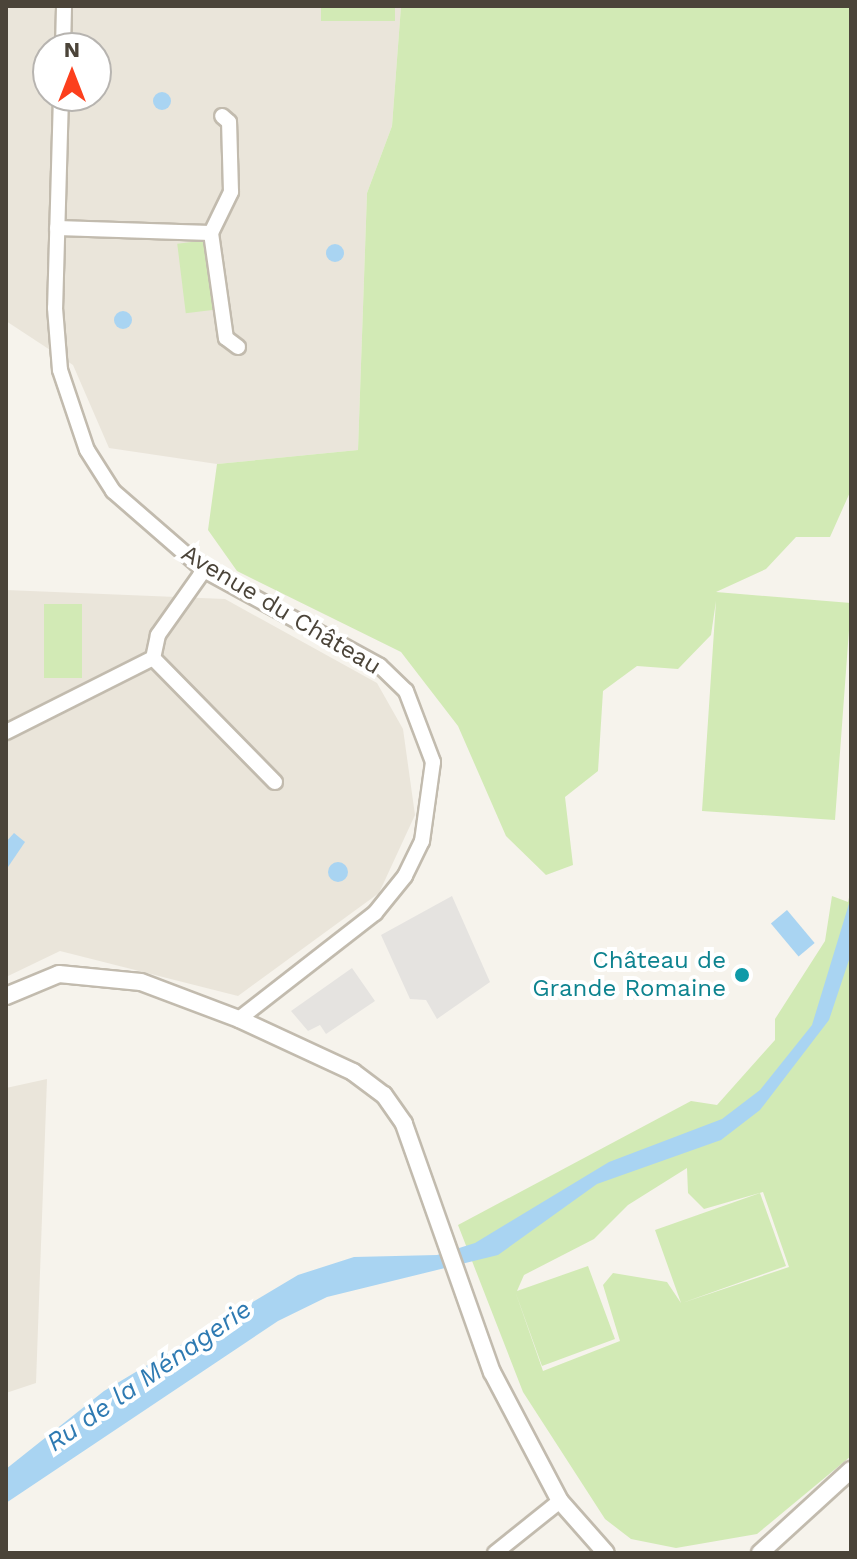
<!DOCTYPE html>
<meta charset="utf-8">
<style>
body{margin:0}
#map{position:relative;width:857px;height:1559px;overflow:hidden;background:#f6f3ec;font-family:"Work Sans",sans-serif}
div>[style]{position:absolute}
.residential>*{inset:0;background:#eae5da}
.green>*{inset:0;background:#d2eab5;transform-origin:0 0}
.parking>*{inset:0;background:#e5e3e0}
.water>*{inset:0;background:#a9d4f2;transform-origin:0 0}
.round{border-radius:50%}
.roads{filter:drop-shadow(2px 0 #c2bbae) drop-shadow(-2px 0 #c2bbae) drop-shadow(0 2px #c2bbae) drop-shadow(0 -2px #c2bbae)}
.minor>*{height:14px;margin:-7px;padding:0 7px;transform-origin:7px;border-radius:7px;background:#fff}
.tertiary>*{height:16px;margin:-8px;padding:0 8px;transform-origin:8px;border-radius:8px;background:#fff}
.dots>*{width:22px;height:22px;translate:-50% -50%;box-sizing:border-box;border:4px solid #fff;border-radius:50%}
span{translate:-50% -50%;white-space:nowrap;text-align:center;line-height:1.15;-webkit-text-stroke:8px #fff;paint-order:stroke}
.street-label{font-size:24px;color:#4b4439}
.culture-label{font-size:24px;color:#0d838f}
.right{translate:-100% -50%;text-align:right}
.water-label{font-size:26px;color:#2e7ab2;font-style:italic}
.frame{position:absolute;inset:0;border:8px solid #4b4439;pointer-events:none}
.north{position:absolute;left:32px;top:32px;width:80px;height:80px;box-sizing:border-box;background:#fff;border:2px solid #b7b4b0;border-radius:50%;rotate:0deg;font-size:22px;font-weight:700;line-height:32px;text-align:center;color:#4b4439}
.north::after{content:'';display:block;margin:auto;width:28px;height:36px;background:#fc3f1d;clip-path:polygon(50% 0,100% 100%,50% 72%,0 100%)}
</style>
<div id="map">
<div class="residential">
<i style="clip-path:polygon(evenodd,6px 6px,401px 6px,392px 126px,367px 193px,358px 450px,217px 464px,109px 448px,73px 365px,6px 321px,6px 6px,48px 48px,96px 48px,96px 96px,48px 96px,48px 48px)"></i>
<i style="clip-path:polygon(6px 590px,225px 599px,377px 683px,403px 729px,415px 815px,379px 893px,238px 996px,60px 951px,6px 977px)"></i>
<i style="clip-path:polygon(47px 1079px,36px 1383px,6px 1393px,6px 1088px)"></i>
</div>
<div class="green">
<i style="left:321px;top:6px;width:74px;height:15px"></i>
<i style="clip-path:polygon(401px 6px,851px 6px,851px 490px,830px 537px,796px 537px,766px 569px,716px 592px,851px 603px,835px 820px,702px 811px,716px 601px,711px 635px,678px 669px,637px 666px,603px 691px,598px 771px,565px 797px,573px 865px,546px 875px,506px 836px,458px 726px,401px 652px,237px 571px,208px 530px,217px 464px,358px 450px,367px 193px,392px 126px)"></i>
<i style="left:208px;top:240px;width:70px;height:31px;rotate:83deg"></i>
<i style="left:44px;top:604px;width:38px;height:74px"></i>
<i style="clip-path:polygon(evenodd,851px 889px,851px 1456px,757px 1534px,676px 1548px,631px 1539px,605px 1519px,523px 1392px,458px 1225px,691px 1101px,717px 1105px,775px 1040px,775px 1019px,825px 941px,832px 896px,848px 902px,851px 889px,687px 1168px,688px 1193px,704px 1209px,763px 1192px,789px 1267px,682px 1303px,786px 1266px,760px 1193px,655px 1230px,681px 1303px,667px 1282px,613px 1273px,603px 1285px,620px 1341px,543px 1371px,515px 1291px,542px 1366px,615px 1339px,588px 1266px,517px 1291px,524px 1275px,594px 1239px,628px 1205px,687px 1168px)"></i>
</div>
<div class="parking">
<i style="clip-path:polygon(452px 896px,490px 982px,437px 1019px,426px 1000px,410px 999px,381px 935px)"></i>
<i style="clip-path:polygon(352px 968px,375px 1001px,326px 1034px,320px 1025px,308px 1031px,291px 1011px)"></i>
</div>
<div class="water">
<i class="round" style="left:153px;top:92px;width:18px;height:18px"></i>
<i class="round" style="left:326px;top:244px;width:18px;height:18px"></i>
<i class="round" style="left:114px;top:311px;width:18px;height:18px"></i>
<i style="clip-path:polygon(14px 833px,25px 842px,8px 867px,6px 842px)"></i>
<i class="round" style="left:328px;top:862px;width:20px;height:20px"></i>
<i style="clip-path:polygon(851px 897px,851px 954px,829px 1020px,760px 1110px,721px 1140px,597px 1184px,498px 1255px,327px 1297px,278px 1321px,6px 1503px,6px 1469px,104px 1391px,298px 1275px,354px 1257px,437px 1255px,475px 1243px,609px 1162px,722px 1119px,760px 1090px,812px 1025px)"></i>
<i style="left:787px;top:910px;width:43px;height:21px;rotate:50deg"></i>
</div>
<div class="roads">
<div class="minor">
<i style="left:63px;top:48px;width:42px;rotate:-88.6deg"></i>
<i style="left:61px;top:96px;width:212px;rotate:91.6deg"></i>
<i style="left:55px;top:308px;width:62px;rotate:85.4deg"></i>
<i style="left:60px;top:370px;width:84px;rotate:71.4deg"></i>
<i style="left:87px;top:450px;width:49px;rotate:57.6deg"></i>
<i style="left:113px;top:491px;width:121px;rotate:41deg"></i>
<i style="left:204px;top:570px;width:200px;rotate:28.6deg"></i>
<i style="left:380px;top:666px;width:36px;rotate:44deg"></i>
<i style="left:406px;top:691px;width:76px;rotate:69.2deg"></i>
<i style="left:433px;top:762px;width:80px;rotate:97.9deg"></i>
<i style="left:422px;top:841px;width:39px;rotate:116deg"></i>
<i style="left:405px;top:876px;width:48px;rotate:129deg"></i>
<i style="left:375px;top:913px;width:172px;rotate:142.1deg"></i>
<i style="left:57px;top:228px;width:154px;rotate:1.9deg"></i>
<i style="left:211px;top:233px;width:106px;rotate:81.9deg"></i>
<i style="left:226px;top:338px;width:15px;rotate:37deg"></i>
<i style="left:211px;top:233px;width:46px;rotate:-64deg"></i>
<i style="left:231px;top:192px;width:70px;rotate:-91.6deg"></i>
<i style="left:229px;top:122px;width:9px;rotate:-139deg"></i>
<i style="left:204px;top:570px;width:80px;rotate:125.3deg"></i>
<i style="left:158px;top:635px;width:24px;rotate:102deg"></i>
<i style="left:153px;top:658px;width:174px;rotate:45.5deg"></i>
<i style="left:6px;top:732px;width:165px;rotate:-26.7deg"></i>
<i style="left:495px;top:1553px;width:83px;rotate:-38.7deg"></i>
</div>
<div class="tertiary">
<i style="left:6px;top:996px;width:57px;rotate:-22.5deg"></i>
<i style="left:59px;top:974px;width:82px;rotate:5.6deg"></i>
<i style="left:141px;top:982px;width:105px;rotate:20.7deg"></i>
<i style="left:239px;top:1019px;width:126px;rotate:24.9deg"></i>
<i style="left:353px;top:1072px;width:39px;rotate:37deg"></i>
<i style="left:384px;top:1095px;width:35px;rotate:55deg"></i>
<i style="left:404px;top:1124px;width:263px;rotate:70.5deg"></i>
<i style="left:492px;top:1372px;width:146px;rotate:62.2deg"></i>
<i style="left:560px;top:1501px;width:69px;rotate:48.5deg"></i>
<i style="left:760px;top:1553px;width:123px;rotate:-42.4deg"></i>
</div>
</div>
<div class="dots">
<i style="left:742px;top:975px;background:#0f9aa8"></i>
</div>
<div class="street-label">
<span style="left:281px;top:610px;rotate:31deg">Avenue du Château</span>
</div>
<div class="culture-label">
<span class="right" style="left:726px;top:975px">Château de<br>Grande Romaine</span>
</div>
<div class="water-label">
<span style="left:149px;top:1376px;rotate:-35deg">Ru de la Ménagerie</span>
</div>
<div class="frame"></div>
<div class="north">N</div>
</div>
